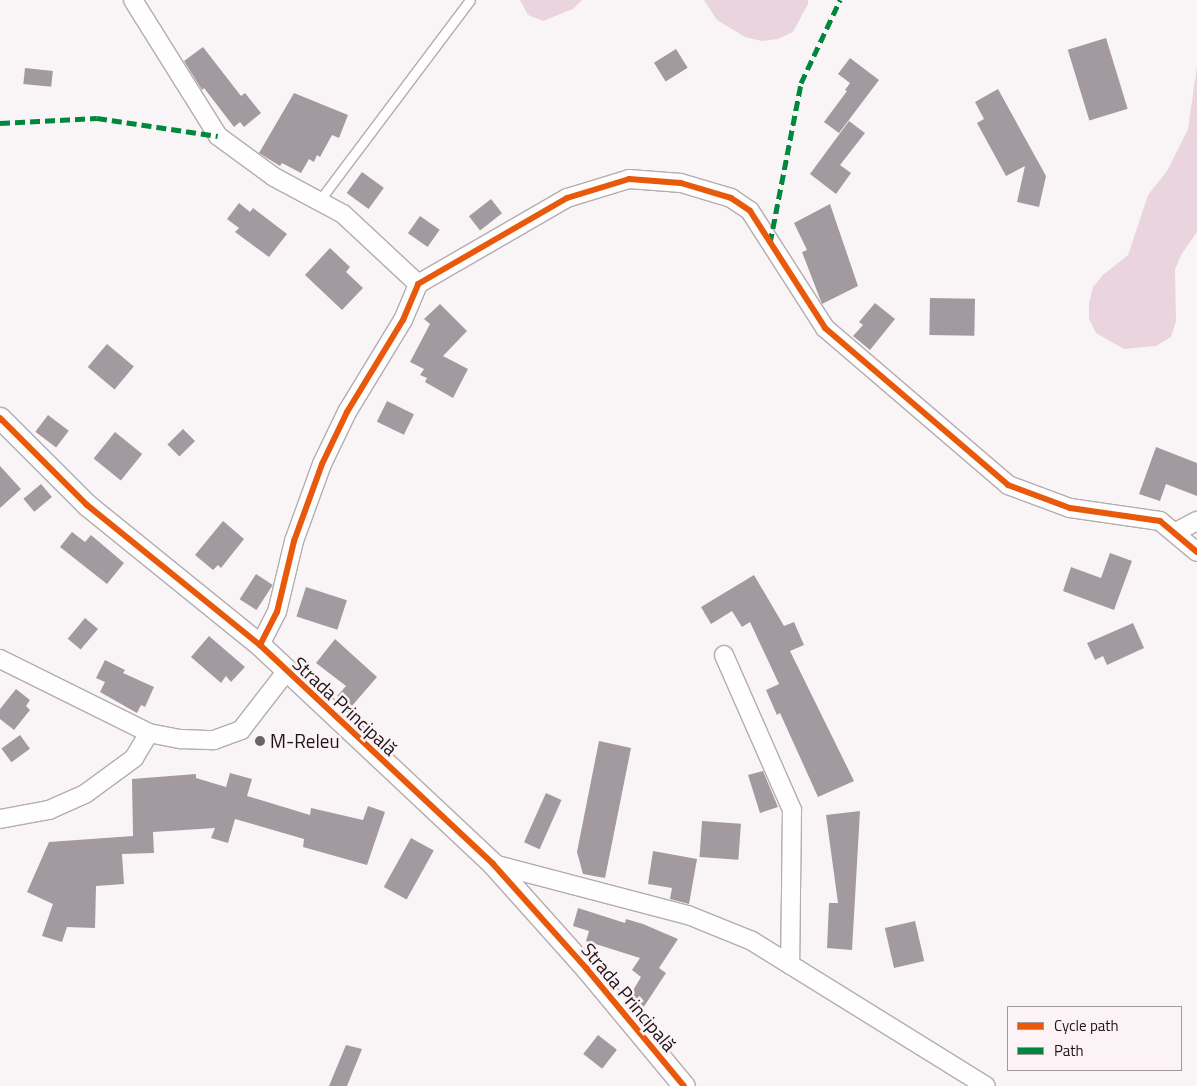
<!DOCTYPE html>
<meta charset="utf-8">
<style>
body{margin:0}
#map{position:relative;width:1197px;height:1086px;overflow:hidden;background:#f9f5f7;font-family:"Titillium Web",sans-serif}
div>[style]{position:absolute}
.forest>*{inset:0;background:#ead5de}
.building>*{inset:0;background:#a29a9e;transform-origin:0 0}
.roads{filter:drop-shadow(1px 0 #b4acb0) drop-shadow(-1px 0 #b4acb0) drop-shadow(0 1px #b4acb0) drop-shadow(0 -1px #b4acb0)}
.service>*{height:9px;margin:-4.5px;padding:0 4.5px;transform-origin:4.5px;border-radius:4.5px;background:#fefefe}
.minor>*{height:18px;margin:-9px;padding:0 9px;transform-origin:9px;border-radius:9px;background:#fefefe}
.tertiary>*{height:21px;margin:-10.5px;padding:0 10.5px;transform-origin:10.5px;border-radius:10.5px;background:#fefefe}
.quiet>*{height:5px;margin-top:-2.5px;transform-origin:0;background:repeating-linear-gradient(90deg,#00873e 0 10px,transparent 0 15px)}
.cycleway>*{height:6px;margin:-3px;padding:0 3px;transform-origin:3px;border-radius:3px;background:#e8590c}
.dots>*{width:14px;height:14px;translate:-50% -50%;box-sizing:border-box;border:2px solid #fbf3f6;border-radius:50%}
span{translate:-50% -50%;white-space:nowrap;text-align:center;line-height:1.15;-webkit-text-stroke:5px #fbf3f6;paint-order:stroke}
.street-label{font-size:19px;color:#211419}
.poi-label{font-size:19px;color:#211419}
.left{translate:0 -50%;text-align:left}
.legend{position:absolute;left:1007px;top:1006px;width:175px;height:65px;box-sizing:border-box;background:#fbf3f6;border:1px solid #a49a9e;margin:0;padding:6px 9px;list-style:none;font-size:15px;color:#211419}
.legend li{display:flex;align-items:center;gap:10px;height:25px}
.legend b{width:25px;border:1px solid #a49a9e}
</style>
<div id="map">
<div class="forest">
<i style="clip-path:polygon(520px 0,582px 0,573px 9px,543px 21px,528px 15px)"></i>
<i style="clip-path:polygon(704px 0,808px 0,808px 4px,793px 32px,778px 39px,762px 41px,745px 37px,717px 20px)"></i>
<i style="clip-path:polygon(1197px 66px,1197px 232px,1181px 255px,1175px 270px,1176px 321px,1171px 337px,1156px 346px,1124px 349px,1096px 333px,1089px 319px,1089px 303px,1093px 287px,1103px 275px,1128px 255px,1148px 195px,1167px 171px,1188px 129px)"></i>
</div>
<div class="building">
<i style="left:1106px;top:38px;width:74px;height:40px;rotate:73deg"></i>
<i style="clip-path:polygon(203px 47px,241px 96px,245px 93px,261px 113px,244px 127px,240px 122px,234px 127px,204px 88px,202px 90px,184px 61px)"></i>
<i style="left:676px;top:49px;width:22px;height:26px;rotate:58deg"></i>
<i style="clip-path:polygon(850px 58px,879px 80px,839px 133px,824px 122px,847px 91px,845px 90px,850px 83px,838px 74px)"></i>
<i style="left:25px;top:68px;width:28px;height:16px;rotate:6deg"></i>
<i style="clip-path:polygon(998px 89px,1046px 176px,1039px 207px,1017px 202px,1025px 166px,1006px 176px,977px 123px,984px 119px,975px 102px)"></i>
<i style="clip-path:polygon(294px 93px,348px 115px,339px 138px,332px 135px,320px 157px,317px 155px,314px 162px,309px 159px,301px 173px,282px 163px,280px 166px,259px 153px)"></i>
<i style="clip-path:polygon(849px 121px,865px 133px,840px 165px,851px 173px,836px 194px,810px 174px)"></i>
<i style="left:362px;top:172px;width:27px;height:26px;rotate:36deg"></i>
<i style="left:491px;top:199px;width:18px;height:28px;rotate:52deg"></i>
<i style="clip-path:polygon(239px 203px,250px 212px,253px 208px,287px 234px,269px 257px,235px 232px,239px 228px,227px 219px)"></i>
<i style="clip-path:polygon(830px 204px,858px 286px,822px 304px,802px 252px,807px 250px,794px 223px)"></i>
<i style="left:420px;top:216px;width:24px;height:21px;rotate:35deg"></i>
<i style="clip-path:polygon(330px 248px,350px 267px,346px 272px,363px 288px,342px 310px,305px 275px)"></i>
<i style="left:930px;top:298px;width:45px;height:37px;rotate:1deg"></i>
<i style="clip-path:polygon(875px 303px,895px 319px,870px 350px,853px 336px,863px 325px,859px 322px)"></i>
<i style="clip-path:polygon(440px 304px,467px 331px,443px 356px,468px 369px,453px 398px,425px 382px,427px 378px,420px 375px,424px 369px,410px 362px,430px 324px,424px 319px)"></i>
<i style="left:107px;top:344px;width:35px;height:30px;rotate:40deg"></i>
<i style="left:387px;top:401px;width:30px;height:23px;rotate:26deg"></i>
<i style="left:48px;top:415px;width:26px;height:21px;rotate:37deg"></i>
<i style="left:183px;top:429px;width:17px;height:22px;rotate:45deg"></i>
<i style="left:115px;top:432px;width:35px;height:34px;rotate:39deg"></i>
<i style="clip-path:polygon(1156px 447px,1197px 463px,1197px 496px,1166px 484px,1160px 501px,1139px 494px)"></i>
<i style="clip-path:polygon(0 466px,21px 489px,0 508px)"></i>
<i style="left:41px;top:484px;width:17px;height:23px;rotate:50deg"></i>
<i style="clip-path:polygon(223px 521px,244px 539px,221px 568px,218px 565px,213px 570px,195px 555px)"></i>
<i style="clip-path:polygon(72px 532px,85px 542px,91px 535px,124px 563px,107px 584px,60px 547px)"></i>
<i style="clip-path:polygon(1110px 553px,1132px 561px,1114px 610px,1063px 591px,1071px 567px,1101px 578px)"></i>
<i style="left:256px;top:574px;width:20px;height:30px;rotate:33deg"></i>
<i style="clip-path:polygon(754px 575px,784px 626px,794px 622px,804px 645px,790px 651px,854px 781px,818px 797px,780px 713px,777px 715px,766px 690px,779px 684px,750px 622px,742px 627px,732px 611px,711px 624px,701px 607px)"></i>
<i style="left:306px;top:587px;width:43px;height:31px;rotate:18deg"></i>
<i style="left:85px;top:618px;width:17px;height:27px;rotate:40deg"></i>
<i style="clip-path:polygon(1133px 623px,1144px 648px,1107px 665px,1103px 656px,1095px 660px,1087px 643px)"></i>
<i style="clip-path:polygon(209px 636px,245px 667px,231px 682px,226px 676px,221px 683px,191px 657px)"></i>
<i style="clip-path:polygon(335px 639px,377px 677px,351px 707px,337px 696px,346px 686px,316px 663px)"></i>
<i style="clip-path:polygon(105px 660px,125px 670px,123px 673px,154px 687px,145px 707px,141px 705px,137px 713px,100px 692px,105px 682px,96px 678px)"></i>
<i style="clip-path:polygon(16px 689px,30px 700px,26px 706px,30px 710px,14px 730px,0 719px,0 709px)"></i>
<i style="left:20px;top:735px;width:17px;height:23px;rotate:54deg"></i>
<i style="clip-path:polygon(599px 741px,631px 748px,605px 878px,583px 874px,577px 852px)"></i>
<i style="clip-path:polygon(763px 771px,778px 807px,760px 813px,748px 775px)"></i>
<i style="clip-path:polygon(230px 773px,252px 779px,247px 796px,310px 815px,311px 808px,363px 820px,368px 806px,385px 812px,367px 865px,303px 847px,304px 839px,235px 819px,228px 843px,211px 838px,215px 828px,153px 832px,154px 853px,122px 854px,124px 884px,96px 886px,95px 928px,67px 927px,62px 942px,42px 936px,53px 904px,27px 892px,49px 842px,133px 836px,132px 779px,196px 774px,196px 778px,226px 787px)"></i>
<i style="left:546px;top:793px;width:17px;height:54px;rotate:24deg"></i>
<i style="clip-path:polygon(860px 811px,852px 950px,827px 948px,829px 903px,838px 903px,826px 815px)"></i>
<i style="left:702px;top:821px;width:39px;height:36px;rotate:4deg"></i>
<i style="left:411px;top:838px;width:26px;height:56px;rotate:29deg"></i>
<i style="clip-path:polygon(653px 851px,697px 859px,689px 904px,670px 899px,672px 888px,648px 884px)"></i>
<i style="clip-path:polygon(578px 908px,625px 923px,626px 919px,643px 924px,678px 939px,659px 968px,666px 973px,643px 1008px,628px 999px,641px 977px,632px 970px,640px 958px,586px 941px,589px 931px,573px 926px)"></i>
<i style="left:915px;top:921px;width:41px;height:31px;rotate:77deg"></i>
<i style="left:598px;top:1035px;width:24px;height:24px;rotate:38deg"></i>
<i style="clip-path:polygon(346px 1045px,362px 1049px,347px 1086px,329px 1086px)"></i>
</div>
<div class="roads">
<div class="service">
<i style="left:319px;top:201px;width:251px;rotate:-53.1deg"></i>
</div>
<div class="minor">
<i style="left:133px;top:0;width:160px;rotate:58deg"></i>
<i style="left:218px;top:136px;width:69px;rotate:36.2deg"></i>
<i style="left:274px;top:177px;width:78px;rotate:28.2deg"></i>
<i style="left:343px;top:214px;width:103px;rotate:43deg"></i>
<i style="left:1176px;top:532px;width:24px;rotate:-28deg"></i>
<i style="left:260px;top:645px;width:37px;rotate:-63deg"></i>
<i style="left:277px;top:612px;width:73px;rotate:-76.5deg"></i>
<i style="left:294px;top:541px;width:82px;rotate:-70deg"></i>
<i style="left:322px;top:464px;width:58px;rotate:-64.3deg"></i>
<i style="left:347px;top:412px;width:108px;rotate:-58.7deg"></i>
<i style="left:403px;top:320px;width:39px;rotate:-67deg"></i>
<i style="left:418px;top:284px;width:172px;rotate:-30deg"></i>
<i style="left:567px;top:198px;width:65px;rotate:-17deg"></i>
<i style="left:629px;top:179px;width:52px;rotate:4.4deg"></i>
<i style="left:681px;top:183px;width:52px;rotate:16.7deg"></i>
<i style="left:731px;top:198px;width:23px;rotate:34deg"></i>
<i style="left:750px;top:211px;width:139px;rotate:57.3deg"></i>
<i style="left:825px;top:328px;width:241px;rotate:40.6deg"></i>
<i style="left:1008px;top:485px;width:66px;rotate:20.4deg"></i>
<i style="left:1070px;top:508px;width:91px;rotate:8.2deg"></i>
<i style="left:1160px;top:521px;width:48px;rotate:40deg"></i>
<i style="left:724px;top:655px;width:169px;rotate:66.3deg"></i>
<i style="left:792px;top:810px;width:155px;rotate:90.7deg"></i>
<i style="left:0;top:659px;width:166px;rotate:26.4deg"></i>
<i style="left:149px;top:733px;width:33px;rotate:11deg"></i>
<i style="left:181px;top:739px;width:33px;rotate:2deg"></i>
<i style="left:214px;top:740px;width:29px;rotate:-20deg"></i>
<i style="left:241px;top:730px;width:73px;rotate:-52.2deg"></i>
<i style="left:0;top:819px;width:50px;rotate:-10.4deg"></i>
<i style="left:49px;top:810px;width:39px;rotate:-24deg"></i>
<i style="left:85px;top:794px;width:61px;rotate:-36.3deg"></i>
<i style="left:134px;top:758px;width:29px;rotate:-59deg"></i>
<i style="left:493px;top:864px;width:202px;rotate:14.7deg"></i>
<i style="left:688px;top:915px;width:69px;rotate:22.1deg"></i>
<i style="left:752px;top:941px;width:275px;rotate:31.8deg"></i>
</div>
<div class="tertiary">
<i style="left:0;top:418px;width:123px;rotate:45deg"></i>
<i style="left:87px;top:505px;width:223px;rotate:39deg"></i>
<i style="left:260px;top:645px;width:320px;rotate:43.2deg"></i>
<i style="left:493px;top:864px;width:140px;rotate:48.2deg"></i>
<i style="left:586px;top:968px;width:153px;rotate:50.3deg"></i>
</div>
</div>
<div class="quiet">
<i style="left:0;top:123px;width:97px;rotate:-3deg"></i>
<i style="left:97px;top:118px;width:122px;rotate:8.5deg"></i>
<i style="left:770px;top:243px;width:163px;rotate:-79deg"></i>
<i style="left:801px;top:83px;width:92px;rotate:-64.8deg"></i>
</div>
<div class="cycleway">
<i style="left:0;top:418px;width:123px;rotate:45deg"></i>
<i style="left:87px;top:505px;width:223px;rotate:39deg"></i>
<i style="left:260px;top:645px;width:320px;rotate:43.2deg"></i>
<i style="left:493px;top:864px;width:140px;rotate:48.2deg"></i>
<i style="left:586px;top:968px;width:153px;rotate:50.3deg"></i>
<i style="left:260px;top:645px;width:37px;rotate:-63deg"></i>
<i style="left:277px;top:612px;width:73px;rotate:-76.5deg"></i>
<i style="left:294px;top:541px;width:82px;rotate:-70deg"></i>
<i style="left:322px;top:464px;width:58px;rotate:-64.3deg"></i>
<i style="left:347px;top:412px;width:108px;rotate:-58.7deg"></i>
<i style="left:403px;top:320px;width:39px;rotate:-67deg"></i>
<i style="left:418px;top:284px;width:172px;rotate:-30deg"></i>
<i style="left:567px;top:198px;width:65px;rotate:-17deg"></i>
<i style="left:629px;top:179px;width:52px;rotate:4.4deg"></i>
<i style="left:681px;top:183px;width:52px;rotate:16.7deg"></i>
<i style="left:731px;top:198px;width:23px;rotate:34deg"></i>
<i style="left:750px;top:211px;width:139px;rotate:57.3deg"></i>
<i style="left:825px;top:328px;width:241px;rotate:40.6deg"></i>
<i style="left:1008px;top:485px;width:66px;rotate:20.4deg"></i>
<i style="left:1070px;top:508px;width:91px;rotate:8.2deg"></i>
<i style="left:1160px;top:521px;width:48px;rotate:40deg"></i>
</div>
<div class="dots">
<i style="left:260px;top:741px;background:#6d6367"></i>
</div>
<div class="street-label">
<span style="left:345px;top:706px;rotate:43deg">Strada Principală</span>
<span style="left:629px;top:997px;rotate:50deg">Strada Principală</span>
</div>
<div class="poi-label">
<span class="left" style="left:270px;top:741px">M-Releu</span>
</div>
<ul class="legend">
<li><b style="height:6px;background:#e8590c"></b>Cycle path</li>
<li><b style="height:6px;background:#00873e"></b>Path</li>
</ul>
</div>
